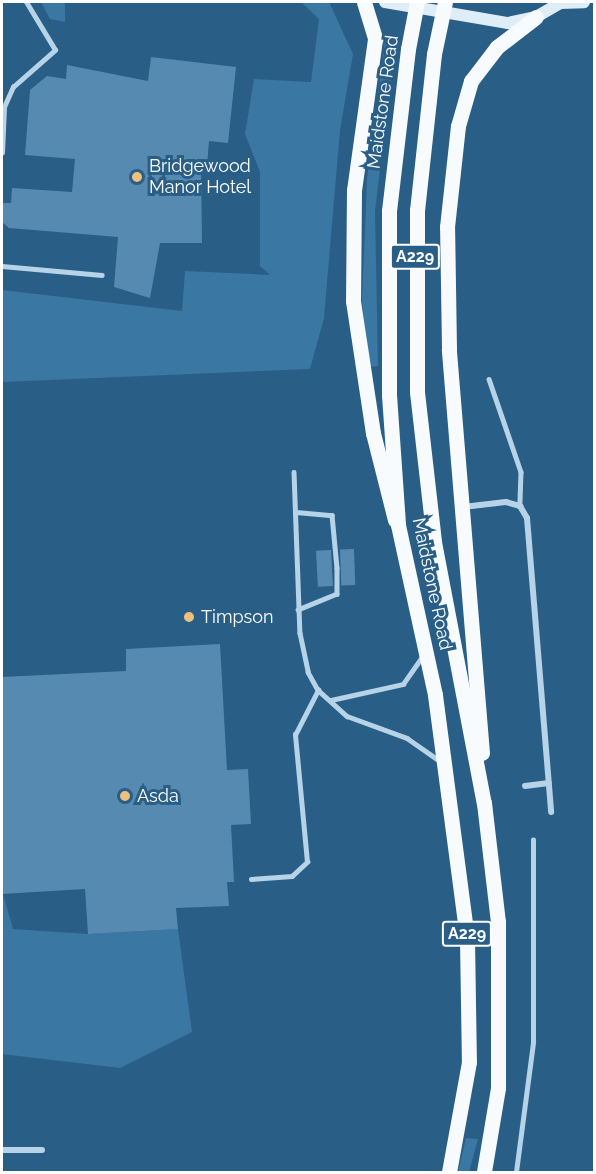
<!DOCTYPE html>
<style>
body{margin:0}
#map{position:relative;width:596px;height:1174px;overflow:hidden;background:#295e87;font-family:Raleway,sans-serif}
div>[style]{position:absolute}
.green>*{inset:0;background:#3b77a3}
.building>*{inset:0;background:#568ab1;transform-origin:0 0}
.lane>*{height:4.5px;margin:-2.25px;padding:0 2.25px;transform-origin:2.25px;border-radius:2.25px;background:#b6d3e8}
.street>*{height:6px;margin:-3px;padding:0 3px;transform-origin:3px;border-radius:3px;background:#b6d3e8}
.secondary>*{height:12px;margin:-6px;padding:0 6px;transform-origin:6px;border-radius:6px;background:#dfedf7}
.primary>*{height:15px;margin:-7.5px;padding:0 7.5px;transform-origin:7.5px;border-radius:7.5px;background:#f8fbfe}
.primary-bridge>*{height:15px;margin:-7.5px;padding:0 7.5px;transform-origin:7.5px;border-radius:7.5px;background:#f8fbfe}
.dots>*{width:16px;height:16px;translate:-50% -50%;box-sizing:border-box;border:3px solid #295e87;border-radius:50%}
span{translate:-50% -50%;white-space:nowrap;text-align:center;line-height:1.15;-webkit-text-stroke:6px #295e87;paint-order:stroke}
.shield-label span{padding:2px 4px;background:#295e87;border:2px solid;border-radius:4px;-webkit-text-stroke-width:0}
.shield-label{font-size:16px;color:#fff;font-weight:700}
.street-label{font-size:18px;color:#fff}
.poi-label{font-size:18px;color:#fff}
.left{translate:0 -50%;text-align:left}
.frame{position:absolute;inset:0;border:3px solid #fff;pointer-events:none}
</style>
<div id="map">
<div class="green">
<i style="clip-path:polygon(41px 2px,65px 2px,65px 22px,50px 19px)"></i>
<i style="clip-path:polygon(301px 2px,329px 2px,353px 54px,340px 130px,324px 318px,310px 369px,2px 382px,2px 290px,182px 311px,185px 271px,270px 275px,260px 266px,260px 172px,245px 134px,254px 79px,311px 82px,319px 19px)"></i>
<i style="clip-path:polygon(396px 36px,375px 211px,378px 366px,370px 367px,362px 303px,367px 179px,385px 40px)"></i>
<i style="clip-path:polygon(2px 891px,13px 929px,88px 934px,178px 929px,192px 1032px,120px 1068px,2px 1054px)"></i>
<i style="clip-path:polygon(466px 1138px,478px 1139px,469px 1172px,458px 1172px)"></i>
</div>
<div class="building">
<i style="clip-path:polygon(151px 57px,236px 67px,228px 143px,209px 141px,207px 166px,201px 166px,202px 243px,160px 243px,150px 298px,114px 287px,118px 237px,9px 228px,2px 222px,2px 203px,11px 203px,12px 188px,72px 192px,75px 159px,25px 155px,30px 90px,47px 76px,66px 79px,67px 65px,148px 81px)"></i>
<i style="left:354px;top:549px;width:36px;height:14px;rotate:88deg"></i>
<i style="left:331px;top:550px;width:36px;height:15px;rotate:87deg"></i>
<i style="clip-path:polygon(220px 644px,227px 770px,248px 769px,251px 824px,231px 825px,234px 882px,227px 882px,229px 906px,176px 908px,178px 929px,88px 934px,85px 889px,2px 894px,2px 677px,126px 671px,126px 649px)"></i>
</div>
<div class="lane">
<i style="left:2px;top:153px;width:46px;rotate:-87.5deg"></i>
<i style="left:4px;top:107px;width:22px;rotate:-66deg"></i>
<i style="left:13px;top:87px;width:56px;rotate:-41.4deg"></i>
<i style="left:55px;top:50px;width:56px;rotate:-121.1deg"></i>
<i style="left:2px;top:266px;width:100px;rotate:5.1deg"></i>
<i style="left:489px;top:379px;width:98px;rotate:71deg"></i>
<i style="left:521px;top:472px;width:34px;rotate:92deg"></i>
<i style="left:294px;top:472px;width:161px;rotate:87.9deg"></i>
<i style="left:300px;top:633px;width:40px;rotate:78deg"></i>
<i style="left:308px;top:672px;width:21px;rotate:61deg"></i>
<i style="left:318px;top:690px;width:39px;rotate:42deg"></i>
<i style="left:347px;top:716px;width:64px;rotate:20.1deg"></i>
<i style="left:407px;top:738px;width:40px;rotate:34.9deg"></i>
<i style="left:296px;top:512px;width:36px;rotate:5deg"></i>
<i style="left:332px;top:515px;width:53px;rotate:84.6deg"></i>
<i style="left:337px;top:568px;width:26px;rotate:90deg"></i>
<i style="left:337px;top:594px;width:42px;rotate:157.7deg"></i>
<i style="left:331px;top:700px;width:74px;rotate:-12.5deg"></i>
<i style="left:403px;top:684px;width:33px;rotate:-55deg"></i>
<i style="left:251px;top:879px;width:41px;rotate:-4.2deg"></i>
<i style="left:292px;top:876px;width:21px;rotate:-43deg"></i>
<i style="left:307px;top:862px;width:128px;rotate:-95.4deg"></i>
<i style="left:295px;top:735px;width:51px;rotate:-62.9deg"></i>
<i style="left:516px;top:1172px;width:131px;rotate:-82.5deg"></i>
<i style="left:533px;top:1042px;width:202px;rotate:-90deg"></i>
</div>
<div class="street">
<i style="left:463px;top:507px;width:43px;rotate:-6.6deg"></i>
<i style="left:506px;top:502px;width:15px;rotate:16deg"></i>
<i style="left:520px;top:506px;width:14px;rotate:60deg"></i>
<i style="left:527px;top:518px;width:295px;rotate:85.3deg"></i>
<i style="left:525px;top:786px;width:24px;rotate:-7deg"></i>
<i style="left:2px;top:1150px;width:40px"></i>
</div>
<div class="secondary">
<i style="left:385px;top:2px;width:125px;rotate:9.7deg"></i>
<i style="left:508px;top:23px;width:29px;rotate:-12deg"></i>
<i style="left:536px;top:17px;width:30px;rotate:-30deg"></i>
<i style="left:560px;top:3px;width:24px;rotate:-2deg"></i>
</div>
<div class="primary">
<i style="left:364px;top:2px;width:39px;rotate:73deg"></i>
<i style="left:375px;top:39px;width:152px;rotate:97.9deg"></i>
<i style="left:354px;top:190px;width:111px;rotate:90.5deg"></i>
<i style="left:353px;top:301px;width:134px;rotate:81.4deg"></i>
<i style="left:373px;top:433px;width:90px;rotate:75.8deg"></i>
<i style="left:408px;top:49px;width:163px;rotate:96.7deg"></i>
<i style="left:389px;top:211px;width:184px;rotate:90deg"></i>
<i style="left:389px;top:395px;width:130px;rotate:86deg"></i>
<i style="left:398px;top:525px;width:174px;rotate:77.7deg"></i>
<i style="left:435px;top:695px;width:246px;rotate:82.5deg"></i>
<i style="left:467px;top:939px;width:123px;rotate:89.1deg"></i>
<i style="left:469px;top:1062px;width:112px;rotate:100.3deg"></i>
<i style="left:434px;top:54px;width:157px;rotate:96.2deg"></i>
<i style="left:417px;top:210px;width:182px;rotate:90deg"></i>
<i style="left:417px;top:392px;width:151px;rotate:83.5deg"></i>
<i style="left:434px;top:542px;width:266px;rotate:79.2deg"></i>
<i style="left:484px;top:803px;width:120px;rotate:83.3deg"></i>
<i style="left:498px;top:922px;width:166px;rotate:90deg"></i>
<i style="left:498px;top:1088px;width:85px;rotate:99.5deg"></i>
<i style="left:482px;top:753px;width:405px;rotate:-94.7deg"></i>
<i style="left:449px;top:349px;width:122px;rotate:-90.9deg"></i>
<i style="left:447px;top:227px;width:102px;rotate:-83.8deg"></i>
<i style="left:458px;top:126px;width:47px;rotate:-73.9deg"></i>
<i style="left:471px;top:81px;width:43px;rotate:-52.6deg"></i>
<i style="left:497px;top:47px;width:49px;rotate:-37.6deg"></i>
</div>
<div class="primary-bridge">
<i style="left:408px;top:49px;width:48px;rotate:-79.2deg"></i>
<i style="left:434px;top:54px;width:53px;rotate:-78.1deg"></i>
</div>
<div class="dots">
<i style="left:137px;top:177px;background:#efbf7d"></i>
<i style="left:189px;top:617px;background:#efbf7d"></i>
<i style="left:125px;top:796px;background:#efbf7d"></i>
</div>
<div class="shield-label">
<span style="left:415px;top:257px">A229</span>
<span style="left:467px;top:934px">A229</span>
</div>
<div class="street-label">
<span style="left:383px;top:102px;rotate:-82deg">Maidstone Road</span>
<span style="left:432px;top:584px;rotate:78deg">Maidstone Road</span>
</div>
<div class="poi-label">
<span class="left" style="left:149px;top:177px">Bridgewood<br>Manor Hotel</span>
<span class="left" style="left:201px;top:617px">Timpson</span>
<span class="left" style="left:137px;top:796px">Asda</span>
</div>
<div class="frame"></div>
</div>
